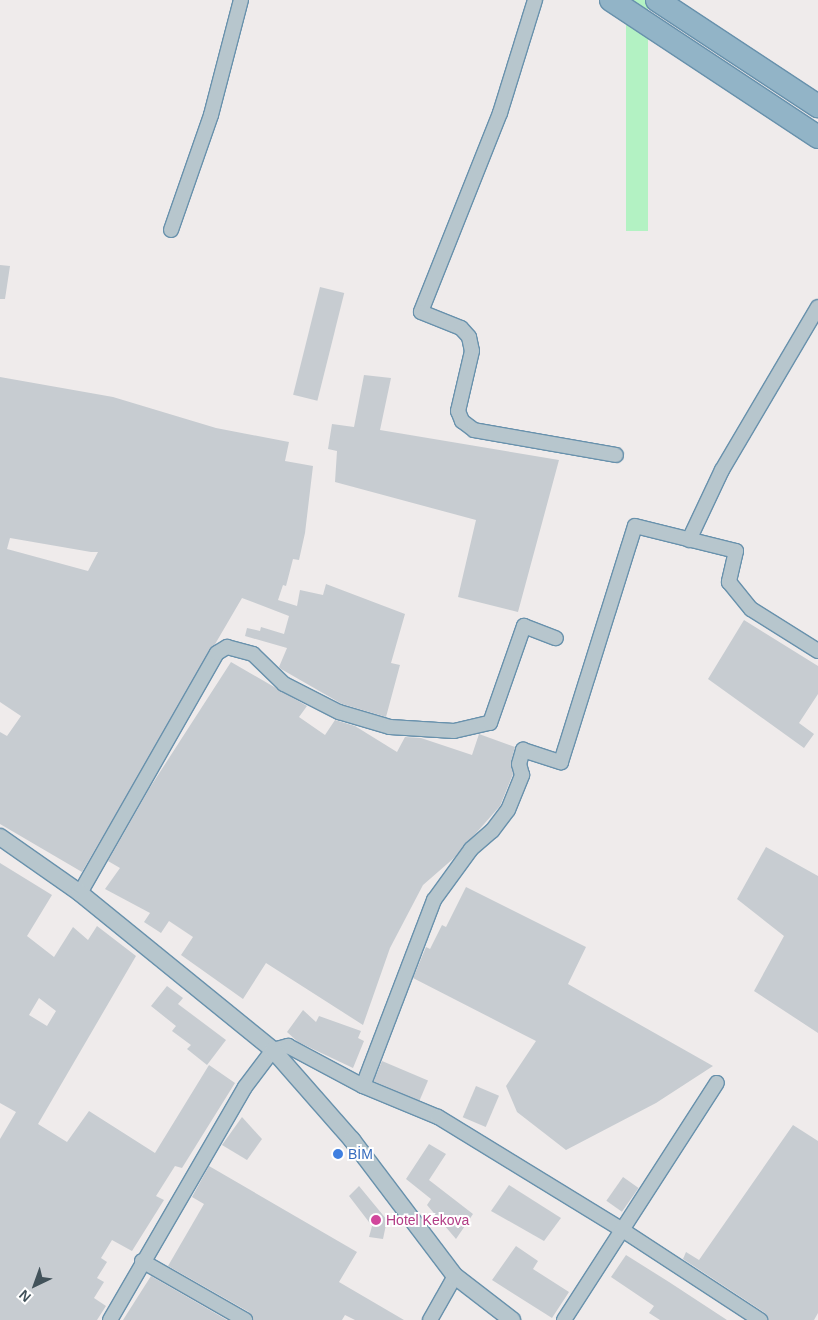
<!DOCTYPE html>
<meta charset="utf-8">
<style>
body{margin:0}
#map{position:relative;width:818px;height:1320px;overflow:hidden;background:#efebeb;font-family:Arial,sans-serif}
div>[style]{position:absolute}
.green>*{inset:0;background:#b3f2c3;transform-origin:0 0}
.building>*{inset:0;background:#c7ccd1;transform-origin:0 0}
.roads{filter:drop-shadow(1px 0 #6891ac) drop-shadow(-1px 0 #6891ac) drop-shadow(0 1px #6891ac) drop-shadow(0 -1px #6891ac)}
.minor>*{height:14px;margin:-7px;padding:0 7px;transform-origin:7px;border-radius:7px;background:#b7c6cd}
.tertiary>*{height:16px;margin:-8px;padding:0 8px;transform-origin:8px;border-radius:8px;background:#b7c6cd}
.trunk>*{height:22px;margin:-11px;padding:0 11px;transform-origin:11px;border-radius:11px;background:#92b4c7}
.dots>*{width:14px;height:14px;translate:-50% -50%;box-sizing:border-box;border:2px solid #fff;border-radius:50%}
span{translate:-50% -50%;white-space:nowrap;text-align:center;line-height:1.15;-webkit-text-stroke:4px #fff;paint-order:stroke}
.shop-label{font-size:14px;color:#366cbe}
.left{translate:0 -50%;text-align:left}
.hotel-label{font-size:14px;color:#b23c85}
.north{position:absolute;left:10px;top:1260px;width:50px;height:50px;-webkit-text-stroke:4px #fff;paint-order:stroke;rotate:222deg;font-size:14px;font-weight:700;line-height:20px;text-align:center;color:#42525a}
.north::after{content:'';display:block;margin:auto;width:18px;height:22px;background:#42525a;clip-path:polygon(50% 0,100% 100%,50% 72%,0 100%)}
</style>
<div id="map">
<div class="green">
<i style="left:626px;top:0;width:22px;height:231px"></i>
</div>
<div class="building">
<i style="clip-path:polygon(0 265px,10px 266px,5px 299px,0 299px)"></i>
<i style="left:320px;top:287px;width:25px;height:111px;rotate:14deg"></i>
<i style="clip-path:polygon(364px 375px,391px 378px,380px 430px,559px 460px,518px 612px,458px 597px,476px 520px,335px 482px,337px 451px,328px 449px,332px 424px,354px 427px)"></i>
<i style="clip-path:polygon(evenodd,0 377px,113px 397px,216px 428px,289px 442px,285px 461px,313px 466px,305px 533px,299px 560px,293px 559px,286px 586px,283px 585px,278px 600px,297px 606px,300px 590px,323px 595px,326px 584px,405px 614px,391px 663px,400px 665px,386px 717px,342px 704px,281px 669px,279px 667px,287px 648px,245px 636px,247px 628px,260px 631px,261px 627px,284px 634px,289px 616px,242px 598px,82px 872px,0 824px,0 732px,7px 736px,21px 716px,0 702px,0 377px,10px 538px,91px 552px,98px 552px,88px 571px,7px 549px,10px 538px)"></i>
<i style="clip-path:polygon(744px 620px,818px 666px,818px 694px,799px 723px,814px 734px,804px 748px,708px 679px)"></i>
<i style="clip-path:polygon(231px 662px,307px 706px,299px 717px,325px 735px,335px 720px,355px 726px,397px 752px,405px 737px,421px 738px,472px 755px,479px 734px,515px 747px,511px 762px,513px 774px,500px 806px,454px 858px,423px 885px,390px 948px,363px 1025px,266px 963px,243px 999px,181px 955px,193px 937px,169px 921px,161px 933px,144px 922px,150px 913px,105px 889px,120px 868px,108px 861px,149px 789px)"></i>
<i style="clip-path:polygon(766px 847px,818px 876px,818px 1033px,754px 991px,784px 936px,737px 899px)"></i>
<i style="clip-path:polygon(evenodd,0 863px,52px 895px,27px 936px,54px 957px,73px 927px,88px 940px,97px 926px,136px 956px,38px 1124px,67px 1142px,89px 1111px,155px 1153px,209px 1065px,235px 1083px,182px 1168px,175px 1166px,156px 1196px,164px 1200px,132px 1251px,112px 1240px,101px 1258px,107px 1262px,97px 1278px,104px 1282px,94px 1298px,106px 1306px,97px 1320px,0 1320px,0 1139px,16px 1112px,0 1103px,0 863px,39px 998px,56px 1011px,47px 1026px,29px 1015px,39px 998px)"></i>
<i style="clip-path:polygon(466px 887px,586px 947px,568px 984px,713px 1066px,656px 1103px,566px 1150px,517px 1112px,506px 1086px,536px 1041px,413px 978px,426px 947px,430px 949px,442px 925px,446px 927px)"></i>
<i style="clip-path:polygon(167px 986px,183px 998px,178px 1004px,226px 1040px,207px 1065px,187px 1049px,191px 1045px,172px 1031px,176px 1026px,151px 1006px)"></i>
<i style="clip-path:polygon(303px 1010px,316px 1022px,319px 1016px,361px 1031px,358px 1038px,364px 1041px,353px 1068px,298px 1042px,287px 1032px)"></i>
<i style="left:382px;top:1061px;width:50px;height:22px;rotate:23deg"></i>
<i style="left:476px;top:1086px;width:25px;height:34px;rotate:23deg"></i>
<i style="clip-path:polygon(242px 1117px,262px 1139px,247px 1160px,222px 1145px)"></i>
<i style="clip-path:polygon(793px 1125px,818px 1141px,818px 1313px,814px 1320px,769px 1320px,765px 1313px,683px 1259px,686px 1252px,699px 1260px)"></i>
<i style="clip-path:polygon(429px 1144px,446px 1154px,429px 1180px,473px 1214px,456px 1239px,427px 1205px,431px 1199px,406px 1179px)"></i>
<i style="clip-path:polygon(209px 1166px,357px 1252px,339px 1282px,404px 1320px,355px 1320px,345px 1315px,342px 1320px,254px 1320px,249px 1312px,168px 1266px,204px 1204px,192px 1197px)"></i>
<i style="left:623px;top:1177px;width:19px;height:29px;rotate:35deg"></i>
<i style="clip-path:polygon(509px 1185px,561px 1218px,544px 1241px,491px 1211px)"></i>
<i style="clip-path:polygon(359px 1186px,387px 1220px,383px 1239px,369px 1237px,372px 1226px,349px 1196px)"></i>
<i style="clip-path:polygon(516px 1246px,538px 1261px,533px 1269px,569px 1292px,552px 1318px,492px 1280px)"></i>
<i style="clip-path:polygon(626px 1255px,669px 1282px,727px 1320px,660px 1320px,649px 1313px,654px 1306px,611px 1277px)"></i>
<i style="clip-path:polygon(151px 1276px,227px 1320px,123px 1320px)"></i>
</div>
<div class="roads">
<div class="minor">
<i style="left:535px;top:0;width:118px;rotate:107.2deg"></i>
<i style="left:500px;top:113px;width:214px;rotate:111.7deg"></i>
<i style="left:421px;top:312px;width:43px;rotate:21.8deg"></i>
<i style="left:461px;top:328px;width:12px;rotate:48deg"></i>
<i style="left:469px;top:337px;width:14px;rotate:78deg"></i>
<i style="left:472px;top:351px;width:62px;rotate:103.1deg"></i>
<i style="left:458px;top:411px;width:11px;rotate:68deg"></i>
<i style="left:462px;top:421px;width:15px;rotate:37deg"></i>
<i style="left:474px;top:430px;width:144px;rotate:10deg"></i>
<i style="left:171px;top:230px;width:122px;rotate:-70.8deg"></i>
<i style="left:211px;top:115px;width:119px;rotate:-75.4deg"></i>
<i style="left:689px;top:540px;width:77px;rotate:-64.8deg"></i>
<i style="left:722px;top:470px;width:189px;rotate:-59.5deg"></i>
<i style="left:80px;top:893px;width:276px;rotate:-60.3deg"></i>
<i style="left:217px;top:653px;width:12px;rotate:-31deg"></i>
<i style="left:227px;top:647px;width:27px;rotate:15deg"></i>
<i style="left:253px;top:654px;width:43px;rotate:44.1deg"></i>
<i style="left:284px;top:684px;width:62px;rotate:27deg"></i>
<i style="left:339px;top:712px;width:53px;rotate:16.4deg"></i>
<i style="left:390px;top:727px;width:64px;rotate:3.6deg"></i>
<i style="left:454px;top:731px;width:37px;rotate:-13deg"></i>
<i style="left:490px;top:723px;width:103px;rotate:-70.7deg"></i>
<i style="left:524px;top:626px;width:34px;rotate:21deg"></i>
<i style="left:363px;top:1086px;width:199px;rotate:-69.1deg"></i>
<i style="left:434px;top:900px;width:63px;rotate:-54deg"></i>
<i style="left:471px;top:849px;width:28px;rotate:-41deg"></i>
<i style="left:492px;top:831px;width:26px;rotate:-53deg"></i>
<i style="left:508px;top:810px;width:38px;rotate:-68deg"></i>
<i style="left:522px;top:775px;width:11px;rotate:-105deg"></i>
<i style="left:519px;top:764px;width:15px;rotate:-74deg"></i>
<i style="left:523px;top:750px;width:40px;rotate:18deg"></i>
<i style="left:561px;top:762px;width:247px;rotate:-72.6deg"></i>
<i style="left:635px;top:526px;width:104px;rotate:13.9deg"></i>
<i style="left:736px;top:551px;width:32px;rotate:103deg"></i>
<i style="left:729px;top:582px;width:35px;rotate:51deg"></i>
<i style="left:751px;top:609px;width:79px;rotate:32.1deg"></i>
<i style="left:142px;top:1261px;width:119px;rotate:29.8deg"></i>
<i style="left:110px;top:1320px;width:269px;rotate:-59.9deg"></i>
<i style="left:245px;top:1087px;width:46px;rotate:-52.9deg"></i>
<i style="left:273px;top:1050px;width:16px;rotate:-15deg"></i>
<i style="left:288px;top:1046px;width:85px;rotate:28.1deg"></i>
<i style="left:363px;top:1086px;width:81px;rotate:22.5deg"></i>
<i style="left:438px;top:1117px;width:218px;rotate:31.5deg"></i>
<i style="left:624px;top:1231px;width:163px;rotate:33.2deg"></i>
<i style="left:430px;top:1320px;width:51px;rotate:-60.4deg"></i>
<i style="left:564px;top:1320px;width:282px;rotate:-57.2deg"></i>
</div>
<div class="tertiary">
<i style="left:0;top:837px;width:98px;rotate:35deg"></i>
<i style="left:80px;top:893px;width:249px;rotate:39.1deg"></i>
<i style="left:273px;top:1050px;width:120px;rotate:48.7deg"></i>
<i style="left:352px;top:1140px;width:171px;rotate:52.9deg"></i>
<i style="left:455px;top:1276px;width:72px;rotate:37.7deg"></i>
</div>
<div class="trunk">
<i style="left:611px;top:0;width:248px;rotate:33.5deg"></i>
<i style="left:657px;top:0;width:193px;rotate:33.4deg"></i>
</div>
</div>
<div class="dots">
<i style="left:338px;top:1154px;background:#3f7fe0"></i>
<i style="left:376px;top:1220px;background:#d1479c"></i>
</div>
<div class="shop-label">
<span class="left" style="left:348px;top:1154px">BİM</span>
</div>
<div class="hotel-label">
<span class="left" style="left:386px;top:1220px">Hotel Kekova</span>
</div>
<div class="north">N</div>
</div>
